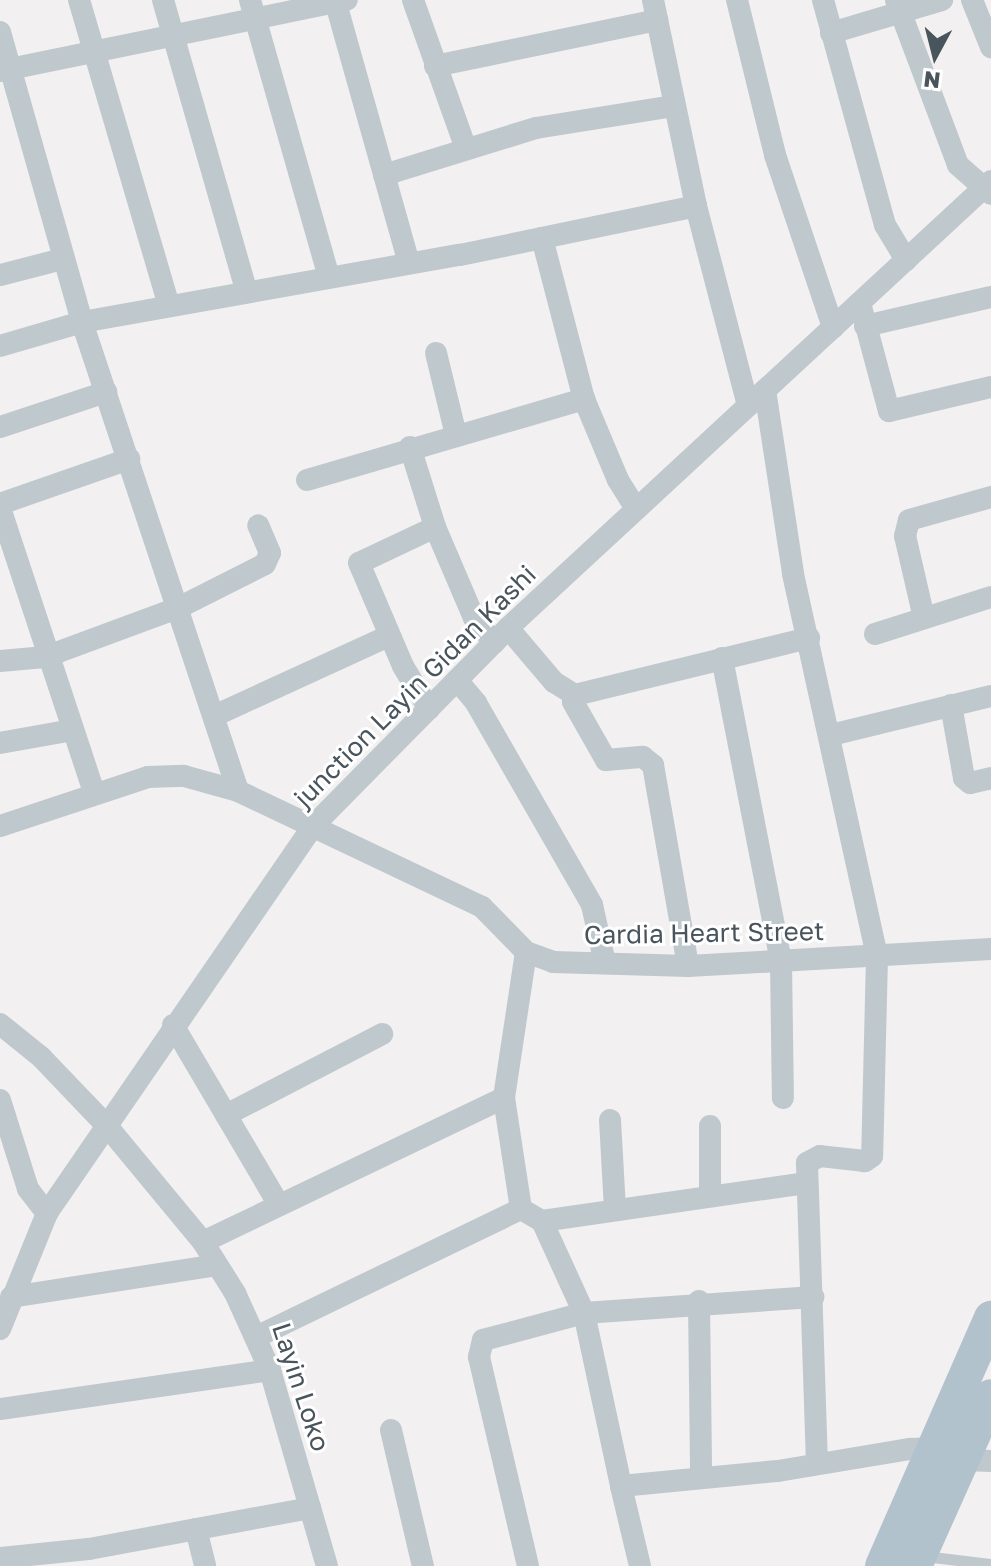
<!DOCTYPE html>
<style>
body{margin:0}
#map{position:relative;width:991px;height:1566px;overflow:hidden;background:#f2f0f0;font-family:"Golos Text",sans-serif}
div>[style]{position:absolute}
.lane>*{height:11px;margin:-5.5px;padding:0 5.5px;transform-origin:5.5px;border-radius:5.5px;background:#bfc8cd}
.street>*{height:22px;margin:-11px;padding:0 11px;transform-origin:11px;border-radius:11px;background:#bfc8cd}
.primary>*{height:34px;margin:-17px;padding:0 17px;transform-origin:17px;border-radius:17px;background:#b2c2cc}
span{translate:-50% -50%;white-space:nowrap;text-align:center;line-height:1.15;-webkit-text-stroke:6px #fff;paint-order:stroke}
.street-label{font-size:26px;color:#49555c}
.north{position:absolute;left:895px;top:16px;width:80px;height:80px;-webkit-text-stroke:6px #fff;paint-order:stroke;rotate:187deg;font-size:22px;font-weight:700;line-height:32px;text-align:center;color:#49555c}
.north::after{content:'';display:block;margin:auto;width:28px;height:36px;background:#49555c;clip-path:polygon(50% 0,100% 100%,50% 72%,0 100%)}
</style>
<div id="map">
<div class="lane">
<i style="left:924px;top:1556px;width:67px;rotate:6.8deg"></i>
</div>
<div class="street">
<i style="left:79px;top:0;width:319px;rotate:73.6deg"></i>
<i style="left:163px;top:0;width:304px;rotate:74deg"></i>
<i style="left:250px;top:0;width:288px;rotate:74.1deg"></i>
<i style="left:335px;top:0;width:273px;rotate:74.3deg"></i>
<i style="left:413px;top:0;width:158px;rotate:70.4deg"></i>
<i style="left:653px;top:0;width:210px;rotate:78.2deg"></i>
<i style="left:696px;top:206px;width:206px;rotate:75.4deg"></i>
<i style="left:737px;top:0;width:160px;rotate:76.2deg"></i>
<i style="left:775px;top:155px;width:182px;rotate:71.4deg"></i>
<i style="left:823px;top:0;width:233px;rotate:74.6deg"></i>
<i style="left:885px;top:225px;width:41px;rotate:59deg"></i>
<i style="left:896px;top:0;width:176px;rotate:69.4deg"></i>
<i style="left:958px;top:165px;width:44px;rotate:41.3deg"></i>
<i style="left:972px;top:0;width:51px;rotate:68deg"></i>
<i style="left:0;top:32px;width:301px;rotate:74.2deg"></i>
<i style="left:82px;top:322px;width:494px;rotate:71.6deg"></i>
<i style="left:831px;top:33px;width:116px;rotate:-16.6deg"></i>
<i style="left:435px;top:66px;width:227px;rotate:-11.7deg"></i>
<i style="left:0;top:71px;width:354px;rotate:-11.6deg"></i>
<i style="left:384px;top:175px;width:159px;rotate:-17.2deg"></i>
<i style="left:536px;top:128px;width:140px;rotate:-9.1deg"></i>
<i style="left:542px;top:238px;width:166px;rotate:75.4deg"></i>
<i style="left:584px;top:399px;width:88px;rotate:67.2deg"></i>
<i style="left:618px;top:480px;width:34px;rotate:58deg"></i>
<i style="left:0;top:275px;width:65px;rotate:-14.3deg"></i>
<i style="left:860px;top:303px;width:112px;rotate:75deg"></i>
<i style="left:889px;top:411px;width:105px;rotate:-13.2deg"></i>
<i style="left:865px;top:326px;width:129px;rotate:-13deg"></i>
<i style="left:0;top:346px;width:85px;rotate:-16.3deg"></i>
<i style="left:82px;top:322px;width:384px;rotate:-10.1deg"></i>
<i style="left:460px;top:255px;width:241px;rotate:-11.7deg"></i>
<i style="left:436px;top:353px;width:84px;rotate:76.3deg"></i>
<i style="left:765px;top:390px;width:186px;rotate:81.3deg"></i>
<i style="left:793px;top:574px;width:392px;rotate:77.6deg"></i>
<i style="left:877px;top:957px;width:199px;rotate:91.4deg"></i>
<i style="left:872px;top:1156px;width:9px;rotate:144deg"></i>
<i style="left:865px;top:1161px;width:45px;rotate:-173.7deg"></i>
<i style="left:820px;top:1156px;width:15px;rotate:152deg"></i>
<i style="left:807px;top:1163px;width:299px;rotate:88.1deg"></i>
<i style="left:0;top:427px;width:112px;rotate:-18.3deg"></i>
<i style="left:410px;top:447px;width:84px;rotate:72.6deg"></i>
<i style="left:435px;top:527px;width:99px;rotate:66.8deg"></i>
<i style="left:474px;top:618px;width:32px;rotate:51deg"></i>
<i style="left:307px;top:480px;width:289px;rotate:-16.3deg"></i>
<i style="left:0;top:504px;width:137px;rotate:-19.2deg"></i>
<i style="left:0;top:508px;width:299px;rotate:71.7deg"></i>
<i style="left:924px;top:618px;width:84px;rotate:-103deg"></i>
<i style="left:905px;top:536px;width:16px;rotate:-76deg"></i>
<i style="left:909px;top:520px;width:85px;rotate:-15.7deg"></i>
<i style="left:508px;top:628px;width:71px;rotate:49.6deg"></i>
<i style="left:554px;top:682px;width:25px;rotate:32deg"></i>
<i style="left:575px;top:695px;width:241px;rotate:-13.7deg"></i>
<i style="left:875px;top:634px;width:122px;rotate:-17.7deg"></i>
<i style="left:722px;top:658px;width:310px;rotate:79deg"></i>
<i style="left:781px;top:962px;width:136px;rotate:89.2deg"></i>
<i style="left:0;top:661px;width:45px;rotate:-5.1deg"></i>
<i style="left:45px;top:657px;width:144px;rotate:-20.3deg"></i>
<i style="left:180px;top:607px;width:95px;rotate:-26.8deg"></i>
<i style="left:265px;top:564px;width:12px;rotate:-66deg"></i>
<i style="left:270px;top:553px;width:30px;rotate:-113deg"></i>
<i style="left:457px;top:680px;width:30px;rotate:50deg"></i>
<i style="left:476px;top:703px;width:233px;rotate:60.1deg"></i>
<i style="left:592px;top:905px;width:59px;rotate:77.4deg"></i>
<i style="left:575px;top:695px;width:7px;rotate:106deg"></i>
<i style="left:573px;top:702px;width:67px;rotate:60.4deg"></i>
<i style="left:606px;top:760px;width:37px;rotate:-5deg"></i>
<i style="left:643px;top:757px;width:13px;rotate:39deg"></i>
<i style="left:653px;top:765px;width:204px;rotate:80.1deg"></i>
<i style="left:951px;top:705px;width:74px;rotate:79.9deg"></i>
<i style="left:964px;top:778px;width:8px;rotate:40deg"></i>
<i style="left:970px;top:783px;width:22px;rotate:-13deg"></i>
<i style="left:429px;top:709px;width:50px;rotate:-121.2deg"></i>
<i style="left:403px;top:666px;width:112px;rotate:-113.1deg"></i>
<i style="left:359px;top:563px;width:84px;rotate:-25.3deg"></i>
<i style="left:214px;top:716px;width:192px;rotate:-24.6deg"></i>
<i style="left:831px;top:735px;width:165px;rotate:-13.7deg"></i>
<i style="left:0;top:743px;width:73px;rotate:-10.2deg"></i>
<i style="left:0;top:826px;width:156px;rotate:-18.3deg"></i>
<i style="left:148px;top:777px;width:36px;rotate:-2deg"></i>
<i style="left:184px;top:776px;width:56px;rotate:15.5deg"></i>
<i style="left:238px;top:791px;width:270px;rotate:25.4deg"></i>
<i style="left:482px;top:907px;width:63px;rotate:45.6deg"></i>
<i style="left:526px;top:952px;width:29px;rotate:20deg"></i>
<i style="left:553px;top:962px;width:135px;rotate:1.7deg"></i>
<i style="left:688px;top:966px;width:303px;rotate:-3.2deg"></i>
<i style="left:526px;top:952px;width:148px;rotate:98.6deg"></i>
<i style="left:504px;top:1098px;width:112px;rotate:81.3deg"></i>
<i style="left:521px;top:1209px;width:24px;rotate:30deg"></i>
<i style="left:542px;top:1221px;width:101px;rotate:65.5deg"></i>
<i style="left:584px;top:1313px;width:177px;rotate:77.9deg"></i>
<i style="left:0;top:1024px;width:53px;rotate:38.8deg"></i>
<i style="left:41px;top:1057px;width:95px;rotate:46.3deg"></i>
<i style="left:107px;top:1126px;width:151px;rotate:50.4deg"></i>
<i style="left:203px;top:1242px;width:60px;rotate:57.9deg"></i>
<i style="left:235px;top:1293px;width:85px;rotate:65.6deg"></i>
<i style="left:270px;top:1370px;width:204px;rotate:73.8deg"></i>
<i style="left:173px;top:1025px;width:209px;rotate:59.5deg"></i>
<i style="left:0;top:1100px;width:93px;rotate:72.5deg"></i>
<i style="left:28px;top:1189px;width:31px;rotate:52deg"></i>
<i style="left:226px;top:1115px;width:176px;rotate:-27.4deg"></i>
<i style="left:610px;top:1120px;width:90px;rotate:86.8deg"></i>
<i style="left:710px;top:1126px;width:70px;rotate:90deg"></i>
<i style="left:542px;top:1221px;width:266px;rotate:-8.2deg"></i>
<i style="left:203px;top:1242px;width:334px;rotate:-25.6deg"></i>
<i style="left:11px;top:1297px;width:208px;rotate:-8.8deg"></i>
<i style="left:699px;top:1301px;width:176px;rotate:89.3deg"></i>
<i style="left:0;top:1329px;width:125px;rotate:-67.9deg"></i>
<i style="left:47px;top:1213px;width:470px;rotate:-55.5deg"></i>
<i style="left:313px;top:826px;width:278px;rotate:-45.4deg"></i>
<i style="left:508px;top:628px;width:658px;rotate:-42.78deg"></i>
<i style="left:258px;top:1336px;width:292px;rotate:-25.8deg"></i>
<i style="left:0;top:1409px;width:273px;rotate:-8.2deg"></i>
<i style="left:391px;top:1430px;width:140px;rotate:76.8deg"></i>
<i style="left:196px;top:1529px;width:38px;rotate:76deg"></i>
<i style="left:0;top:1558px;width:89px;rotate:-5.8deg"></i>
<i style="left:89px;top:1549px;width:225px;rotate:-10.5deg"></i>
<i style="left:528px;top:1566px;width:215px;rotate:-103.2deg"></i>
<i style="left:479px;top:1357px;width:17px;rotate:-77deg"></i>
<i style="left:483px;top:1340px;width:105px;rotate:-15deg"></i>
<i style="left:584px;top:1313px;width:230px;rotate:-4deg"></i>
<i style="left:640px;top:1566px;width:82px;rotate:-103.4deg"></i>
<i style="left:621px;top:1486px;width:158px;rotate:-5.5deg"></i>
<i style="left:778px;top:1471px;width:134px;rotate:-9.5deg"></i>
<i style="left:910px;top:1449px;width:24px;rotate:-2deg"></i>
<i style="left:934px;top:1448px;width:31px;rotate:22deg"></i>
<i style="left:963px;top:1460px;width:28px;rotate:2deg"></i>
</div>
<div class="primary">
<i style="left:882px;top:1566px;width:271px;rotate:-66.3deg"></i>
<i style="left:915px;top:1566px;width:186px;rotate:-65.9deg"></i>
</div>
<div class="street-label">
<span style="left:415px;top:686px;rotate:-45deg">junction Layin Gidan Kashi</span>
<span style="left:704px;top:933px;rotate:-1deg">Cardia Heart Street</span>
<span style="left:301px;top:1387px;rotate:72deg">Layin Loko</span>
</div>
<div class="north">N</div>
</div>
